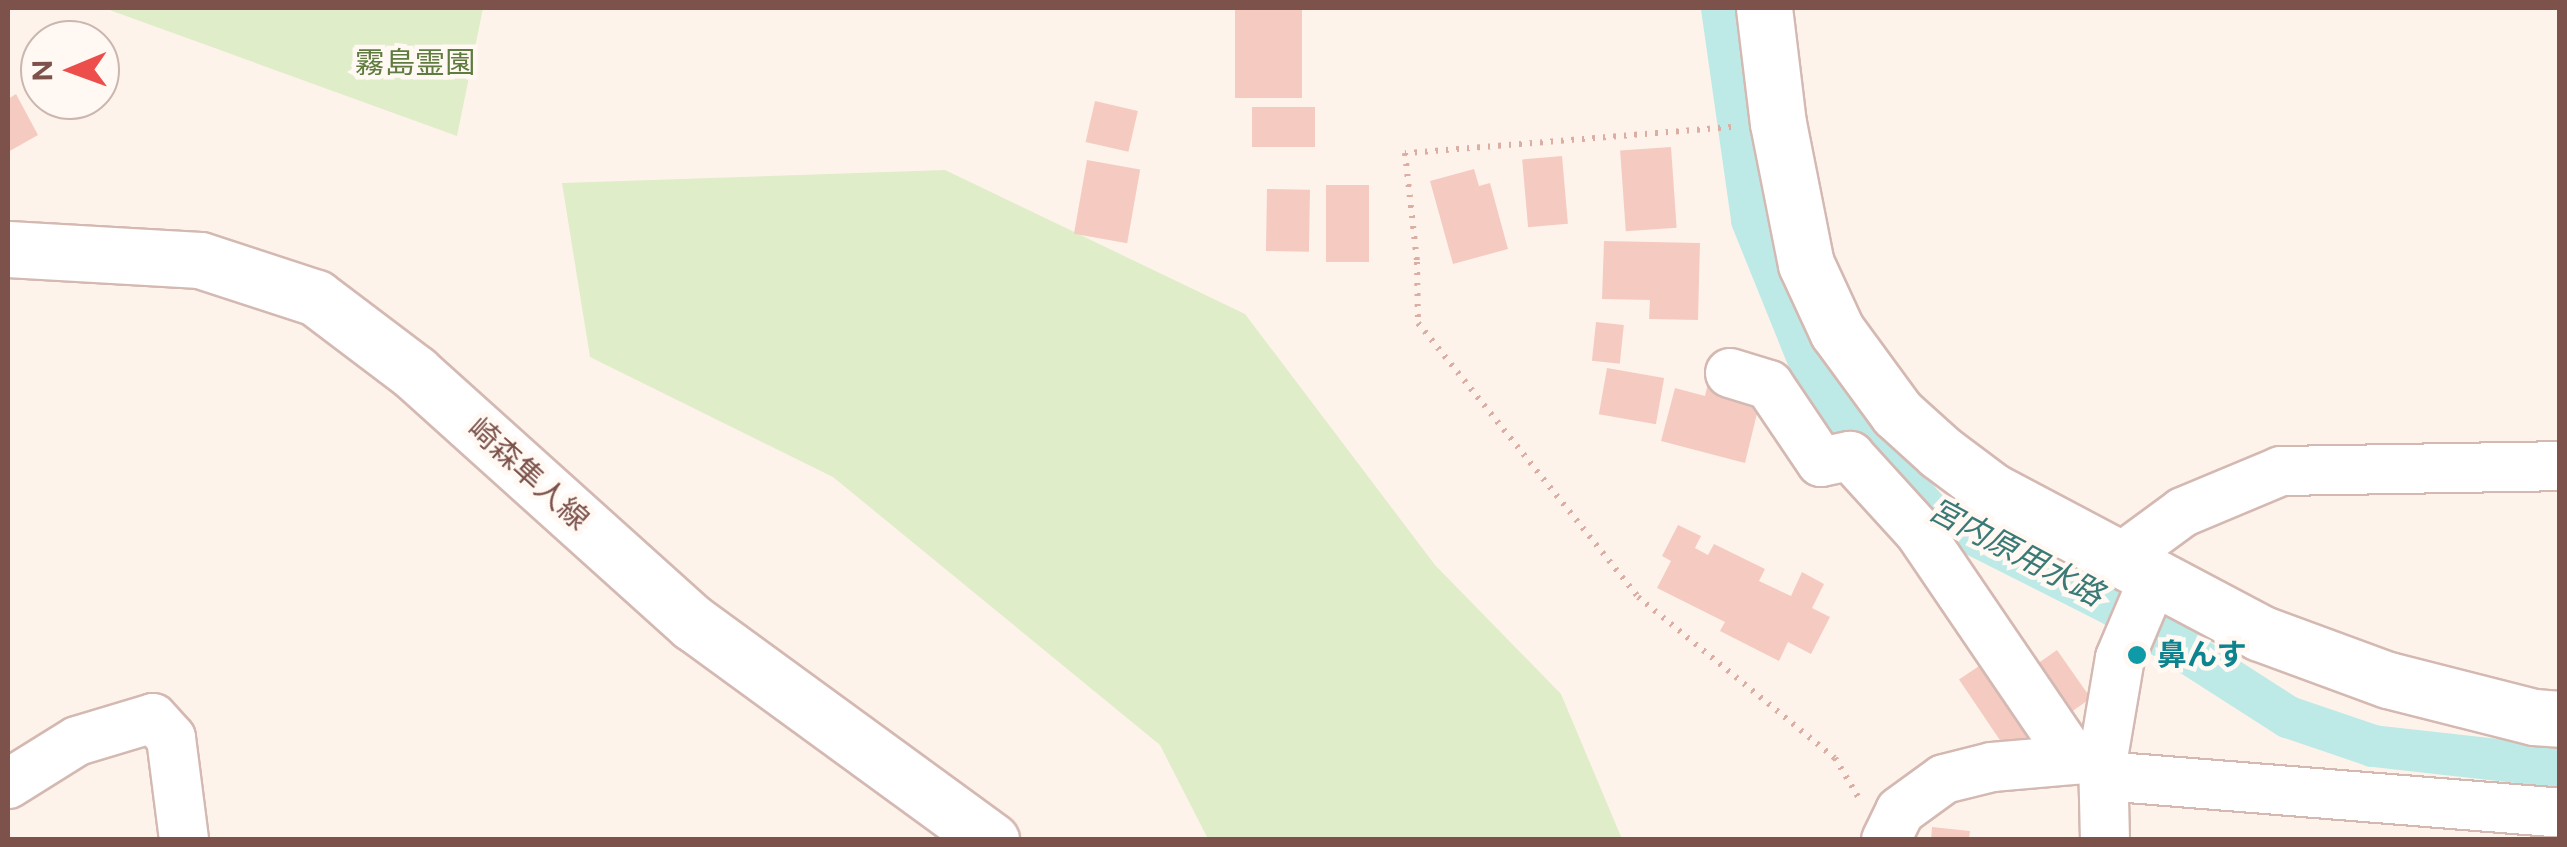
<!DOCTYPE html>
<meta charset="utf-8">
<style>
body{margin:0}
#map{position:relative;width:2567px;height:847px;overflow:hidden;background:#fef3eb;font-family:Figtree,"Noto Sans JP",sans-serif}
div>[style]{position:absolute}
.green>*{inset:0;background:#dfedc8}
.canal>*{height:42px;margin:-21px;padding:0 21px;transform-origin:21px;border-radius:21px;background:#bdeae7}
.building>*{inset:0;background:#f5cbc1;transform-origin:0 0}
.path>*{height:6px;margin-top:-3px;transform-origin:0;background:repeating-linear-gradient(90deg,#dbada3 0 2.5px,transparent 0 10.5px)}
.roads{filter:drop-shadow(2px 0 #d4b9b2) drop-shadow(-2px 0 #d4b9b2) drop-shadow(0 2px #d4b9b2) drop-shadow(0 -2px #d4b9b2)}
.minor>*{height:48px;margin:-24px;padding:0 24px;transform-origin:24px;border-radius:24px;background:#fff}
.tertiary>*{height:55px;margin:-27.5px;padding:0 27.5px;transform-origin:27.5px;border-radius:27.5px;background:#fff}
.secondary>*{height:55px;margin:-27.5px;padding:0 27.5px;transform-origin:27.5px;border-radius:27.5px;background:#fff}
.dots>*{width:28px;height:28px;translate:-50% -50%;box-sizing:border-box;border:5px solid #fff8f3;border-radius:50%}
span{translate:-50% -50%;white-space:nowrap;text-align:center;line-height:1.15;-webkit-text-stroke:9px #fff8f3;paint-order:stroke}
.park-label{font-size:30px;color:#5e7c3f}
.street-label{font-size:30px;color:#7c524b}
.culture-label{font-size:30px;color:#0d838f;font-weight:700}
.left{translate:0 -50%;text-align:left}
.water-label{font-size:32px;color:#3a7a76;font-style:italic}
.frame{position:absolute;inset:0;border:10px solid #7c524b;pointer-events:none}
.north{position:absolute;left:20px;top:20px;width:100px;height:100px;box-sizing:border-box;background:#fff8f3;border:2px solid #cbb6b0;border-radius:50%;rotate:269deg;font-size:28px;font-weight:700;line-height:40px;text-align:center;color:#7c524b}
.north::after{content:'';display:block;margin:auto;width:35px;height:45px;background:#ed4d4b;clip-path:polygon(50% 0,100% 100%,50% 72%,0 100%)}
</style>
<div id="map">
<div class="green">
<i style="clip-path:polygon(104px 8px,483px 8px,457px 136px)"></i>
<i style="clip-path:polygon(945px 170px,1245px 314px,1435px 565px,1561px 694px,1622px 839px,1208px 839px,1160px 745px,833px 477px,590px 357px,562px 183px)"></i>
</div>
<div class="canal">
<i style="left:1722px;top:8px;width:214px;rotate:81.9deg"></i>
<i style="left:1752px;top:220px;width:181px;rotate:68deg"></i>
<i style="left:1820px;top:388px;width:165px;rotate:48.7deg"></i>
<i style="left:1929px;top:512px;width:208px;rotate:26.8deg"></i>
<i style="left:2115px;top:606px;width:206px;rotate:32.7deg"></i>
<i style="left:2288px;top:717px;width:90px;rotate:18.8deg"></i>
<i style="left:2373px;top:746px;width:188px;rotate:6.4deg"></i>
</div>
<div class="building">
<i style="left:1235px;top:8px;width:67px;height:90px"></i>
<i style="clip-path:polygon(16px 94px,38px 135px,8px 152px,8px 99px)"></i>
<i style="left:1095px;top:101px;width:44px;height:42px;rotate:13deg"></i>
<i style="left:1252px;top:107px;width:63px;height:40px"></i>
<i style="left:1671px;top:147px;width:81px;height:51px;rotate:86deg"></i>
<i style="left:1562px;top:156px;width:68px;height:40px;rotate:85deg"></i>
<i style="left:1087px;top:160px;width:54px;height:75px;rotate:10deg"></i>
<i style="clip-path:polygon(1474px 169px,1479px 186px,1490px 183px,1508px 249px,1453px 264px,1430px 181px)"></i>
<i style="left:1326px;top:185px;width:43px;height:77px"></i>
<i style="left:1267px;top:189px;width:43px;height:62px;rotate:1deg"></i>
<i style="clip-path:polygon(1604px 241px,1700px 243px,1698px 320px,1649px 319px,1650px 300px,1602px 299px)"></i>
<i style="left:1596px;top:322px;width:28px;height:39px;rotate:6deg"></i>
<i style="left:1607px;top:368px;width:58px;height:47px;rotate:10deg"></i>
<i style="clip-path:polygon(1708px 383px,1761px 397px,1745px 463px,1661px 441px,1675px 388px,1705px 396px)"></i>
<i style="clip-path:polygon(1678px 525px,1701px 536px,1695px 548px,1708px 555px,1714px 544px,1765px 569px,1759px 581px,1791px 596px,1802px 572px,1824px 584px,1812px 608px,1830px 617px,1811px 654px,1788px 642px,1779px 661px,1720px 631px,1725px 622px,1657px 588px,1671px 561px,1662px 556px)"></i>
<i style="left:2057px;top:650px;width:59px;height:41px;rotate:55deg"></i>
<i style="left:1988px;top:660px;width:98px;height:35px;rotate:56deg"></i>
<i style="clip-path:polygon(1932px 827px,1970px 831px,1969px 840px,1931px 840px)"></i>
</div>
<div class="path">
<i style="left:1731px;top:127px;width:327px;rotate:175.4deg"></i>
<i style="left:1405px;top:153px;width:110px;rotate:83.7deg"></i>
<i style="left:1417px;top:262px;width:61px;rotate:89.1deg"></i>
<i style="left:1418px;top:323px;width:351px;rotate:51.2deg"></i>
<i style="left:1638px;top:597px;width:254px;rotate:39.3deg"></i>
<i style="left:1835px;top:758px;width:49px;rotate:59.2deg"></i>
</div>
<div class="roads">
<div class="minor">
<i style="left:1730px;top:373px;width:41px;rotate:17.1deg"></i>
<i style="left:1769px;top:385px;width:93px;rotate:56deg"></i>
<i style="left:1821px;top:462px;width:30px;rotate:-12deg"></i>
<i style="left:1850px;top:456px;width:104px;rotate:47.7deg"></i>
<i style="left:1920px;top:533px;width:274px;rotate:55.8deg"></i>
<i style="left:2119px;top:559px;width:79px;rotate:-36.3deg"></i>
<i style="left:2183px;top:512px;width:106px;rotate:-22.7deg"></i>
<i style="left:2281px;top:471px;width:279px;rotate:-1deg"></i>
<i style="left:2104px;top:776px;width:457px;rotate:4.6deg"></i>
<i style="left:8px;top:784px;width:81px;rotate:-31.9deg"></i>
<i style="left:77px;top:741px;width:79px;rotate:-16.8deg"></i>
<i style="left:153px;top:718px;width:27px;rotate:48deg"></i>
<i style="left:171px;top:738px;width:103px;rotate:82.7deg"></i>
<i style="left:1886px;top:840px;width:32px;rotate:-64deg"></i>
<i style="left:1900px;top:811px;width:54px;rotate:-36deg"></i>
<i style="left:1944px;top:779px;width:49px;rotate:-14deg"></i>
<i style="left:1992px;top:767px;width:106px;rotate:-4.9deg"></i>
<i style="left:2105px;top:840px;width:82px;rotate:-91.4deg"></i>
<i style="left:2103px;top:758px;width:101px;rotate:-80.4deg"></i>
<i style="left:2120px;top:658px;width:87px;rotate:-67deg"></i>
</div>
<div class="tertiary">
<i style="left:1764px;top:8px;width:116px;rotate:83.1deg"></i>
<i style="left:1778px;top:123px;width:144px;rotate:78.8deg"></i>
<i style="left:1806px;top:264px;width:74px;rotate:65.2deg"></i>
<i style="left:1837px;top:331px;width:102px;rotate:53.8deg"></i>
<i style="left:1897px;top:413px;width:58px;rotate:42.2deg"></i>
<i style="left:1940px;top:452px;width:65px;rotate:36.9deg"></i>
<i style="left:1992px;top:491px;width:303px;rotate:27.9deg"></i>
<i style="left:2260px;top:633px;width:136px;rotate:20.2deg"></i>
<i style="left:2388px;top:680px;width:151px;rotate:14.2deg"></i>
<i style="left:2534px;top:717px;width:26px;rotate:4deg"></i>
</div>
<div class="secondary">
<i style="left:8px;top:249px;width:192px;rotate:3.3deg"></i>
<i style="left:200px;top:260px;width:122px;rotate:18.1deg"></i>
<i style="left:316px;top:298px;width:124px;rotate:37.1deg"></i>
<i style="left:415px;top:373px;width:374px;rotate:42deg"></i>
<i style="left:693px;top:623px;width:369px;rotate:36.1deg"></i>
</div>
</div>
<div class="dots">
<i style="left:2137px;top:655px;background:#0f9aa8"></i>
</div>
<div class="park-label">
<span style="left:415px;top:63px">霧島霊園</span>
</div>
<div class="street-label">
<span style="left:528px;top:474px;rotate:42deg">崎森隼人線</span>
</div>
<div class="culture-label">
<span class="left" style="left:2157px;top:655px">鼻んす</span>
</div>
<div class="water-label">
<span style="left:2016px;top:552px;rotate:28deg">宮内原用水路</span>
</div>
<div class="frame"></div>
<div class="north">N</div>
</div>
